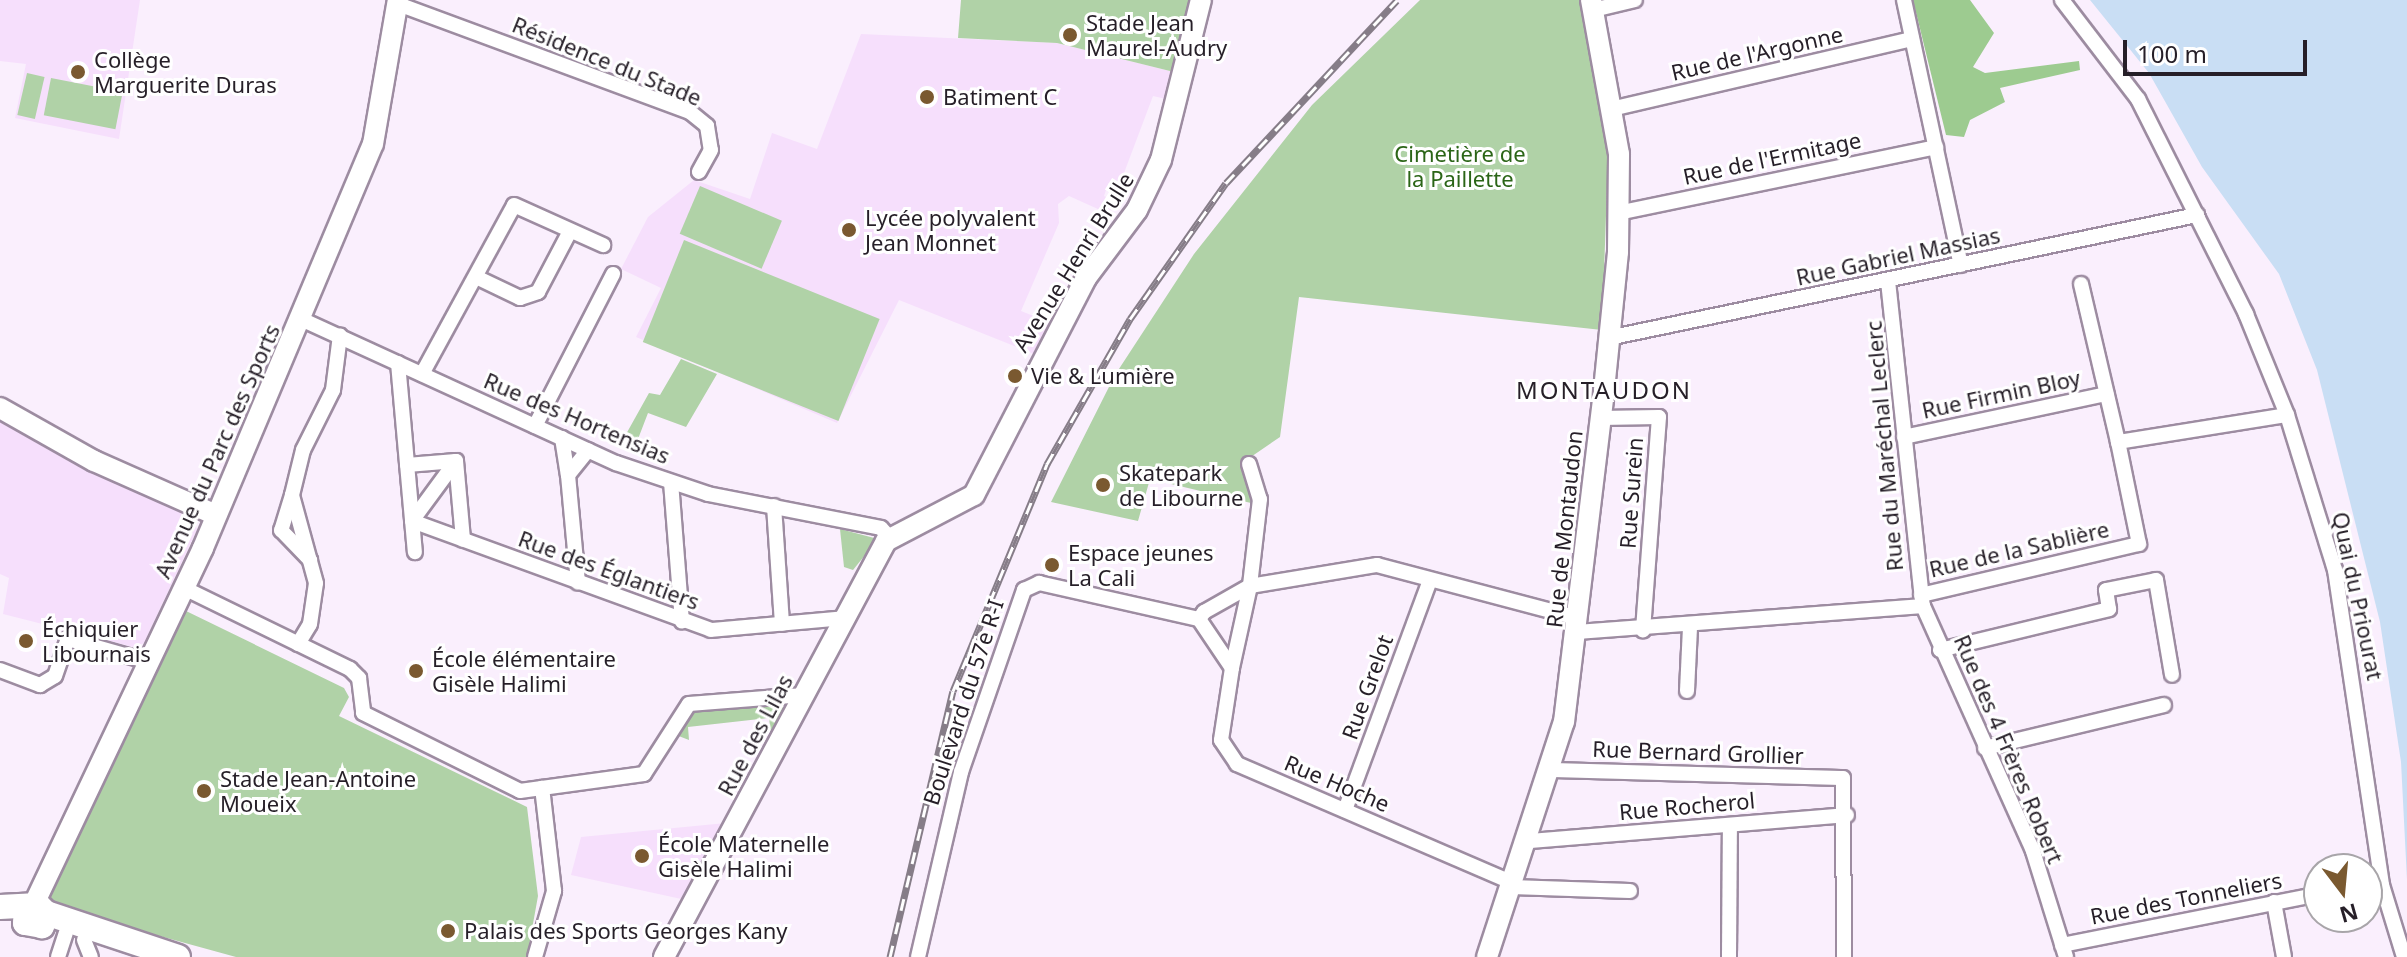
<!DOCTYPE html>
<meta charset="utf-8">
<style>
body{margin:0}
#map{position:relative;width:2407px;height:957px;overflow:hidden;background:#faeffd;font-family:"Noto Sans",sans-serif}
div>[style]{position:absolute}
.built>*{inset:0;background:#f6dffc}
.green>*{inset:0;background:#b0d2a7;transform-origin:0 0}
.forest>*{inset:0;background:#9dcb90}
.water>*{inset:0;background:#c9def4}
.roads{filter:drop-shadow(2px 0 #9d8ca1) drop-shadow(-2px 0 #9d8ca1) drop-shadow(0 2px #9d8ca1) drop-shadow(0 -2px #9d8ca1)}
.street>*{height:14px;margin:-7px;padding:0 7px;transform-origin:7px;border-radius:7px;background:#fff}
.secondary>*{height:20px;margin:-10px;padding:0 10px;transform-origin:10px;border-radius:10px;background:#fff}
.primary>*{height:24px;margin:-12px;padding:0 12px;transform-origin:12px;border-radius:12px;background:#fff}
.rail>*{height:7px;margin-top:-3.5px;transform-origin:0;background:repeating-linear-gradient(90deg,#fff 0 12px,#867d88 0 24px);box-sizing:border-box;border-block:2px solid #867d88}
.dots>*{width:22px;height:22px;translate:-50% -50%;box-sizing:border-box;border:4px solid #fff;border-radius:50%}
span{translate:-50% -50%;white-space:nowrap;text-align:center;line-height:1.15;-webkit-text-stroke:6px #fff;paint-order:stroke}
.poi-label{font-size:22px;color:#261f28}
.left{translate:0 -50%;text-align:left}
.street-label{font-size:22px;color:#261f28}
.park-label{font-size:22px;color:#2b6517}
.neighbourhood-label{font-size:24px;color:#261f28;letter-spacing:2px}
.north{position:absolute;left:2303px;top:853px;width:80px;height:80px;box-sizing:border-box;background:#fff;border:2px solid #a8a5a9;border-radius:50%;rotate:164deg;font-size:22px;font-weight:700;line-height:32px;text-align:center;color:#261f28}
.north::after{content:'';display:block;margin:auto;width:28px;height:36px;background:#7a5930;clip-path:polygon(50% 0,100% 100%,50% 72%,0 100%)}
.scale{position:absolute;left:2123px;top:40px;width:184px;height:36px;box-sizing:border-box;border:4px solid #261f28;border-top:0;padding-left:10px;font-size:24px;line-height:28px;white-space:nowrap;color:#261f28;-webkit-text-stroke:6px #fff;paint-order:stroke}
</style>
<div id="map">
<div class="built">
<i style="clip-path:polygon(0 0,140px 0,119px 139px,15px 118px,26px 64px,0 61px)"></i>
<i style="clip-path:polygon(861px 34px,1057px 43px,1174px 72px,1166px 99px,1153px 96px,1118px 189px,1107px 187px,1104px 196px,1115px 201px,1109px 214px,1069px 196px,1058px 204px,1059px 223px,1021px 311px,1051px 323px,1034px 354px,899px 300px,837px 423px,636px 337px,661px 288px,621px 269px,648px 217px,694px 180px,750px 199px,772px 133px,817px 149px)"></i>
<i style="clip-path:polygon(0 414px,192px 513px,197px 530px,144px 643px,133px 647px,3px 614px,9px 578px,0 574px)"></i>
<i style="clip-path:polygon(726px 823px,686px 900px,571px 875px,581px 837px)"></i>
</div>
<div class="green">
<i style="clip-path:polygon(961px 0,1189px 0,1174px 72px,1057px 43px,958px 38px)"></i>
<i style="clip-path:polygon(1420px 0,1582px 0,1608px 158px,1602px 330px,1299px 297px,1280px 437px,1242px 463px,1251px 503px,1150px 479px,1138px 521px,1051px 502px,1115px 375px,1194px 254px,1312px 105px)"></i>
<i style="left:27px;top:73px;width:18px;height:43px;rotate:13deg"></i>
<i style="left:51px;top:78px;width:73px;height:38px;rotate:11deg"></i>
<i style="left:700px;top:186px;width:89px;height:52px;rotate:23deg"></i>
<i style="left:684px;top:240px;width:211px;height:110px;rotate:22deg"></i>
<i style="clip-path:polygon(681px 359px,717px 374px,686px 427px,648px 413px,638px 439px,625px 436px,649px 393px,660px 395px)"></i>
<i style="clip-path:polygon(840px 529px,878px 539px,853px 570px,844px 567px)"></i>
<i style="clip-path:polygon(184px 610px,344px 688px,349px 697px,339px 716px,527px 807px,538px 896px,527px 957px,236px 957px,54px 907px,50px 895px)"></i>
<i style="clip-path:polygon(780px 703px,785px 711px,771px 734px,769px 718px,688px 727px,689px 740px,676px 735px,690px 712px)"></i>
</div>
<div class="forest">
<i style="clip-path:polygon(1913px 0,1970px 0,1994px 33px,1973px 67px,1985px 73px,2079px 61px,2080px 70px,2000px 88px,2005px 102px,1970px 120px,1964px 137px,1946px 135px)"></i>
</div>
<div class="water">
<i style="clip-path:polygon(2090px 0,2407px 0,2407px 880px,2401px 762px,2380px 622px,2317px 370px,2279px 274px,2202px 167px,2149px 73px)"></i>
</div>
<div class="roads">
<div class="street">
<i style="left:1904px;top:0;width:271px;rotate:77.9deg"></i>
<i style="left:2062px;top:0;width:125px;rotate:52.5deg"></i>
<i style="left:2138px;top:99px;width:241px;rotate:63.3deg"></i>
<i style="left:2246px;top:314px;width:109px;rotate:67.9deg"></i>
<i style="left:2287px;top:415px;width:162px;rotate:72.8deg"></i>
<i style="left:2335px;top:570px;width:318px;rotate:81.5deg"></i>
<i style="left:2382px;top:885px;width:75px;rotate:73deg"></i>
<i style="left:398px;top:4px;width:311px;rotate:20.3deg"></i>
<i style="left:690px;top:112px;width:22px;rotate:39deg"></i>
<i style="left:707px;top:126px;width:24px;rotate:81deg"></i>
<i style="left:711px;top:150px;width:25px;rotate:119deg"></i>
<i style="left:1593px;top:10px;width:43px;rotate:-13.4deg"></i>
<i style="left:1611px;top:109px;width:309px;rotate:-13.1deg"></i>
<i style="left:1618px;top:213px;width:325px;rotate:-11.7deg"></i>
<i style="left:476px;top:277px;width:49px;rotate:25.5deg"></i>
<i style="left:520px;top:298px;width:19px;rotate:-18deg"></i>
<i style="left:538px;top:292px;width:69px;rotate:-62.3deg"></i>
<i style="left:1888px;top:281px;width:327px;rotate:83.9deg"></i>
<i style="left:1923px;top:606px;width:269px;rotate:65.8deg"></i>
<i style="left:2033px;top:851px;width:111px;rotate:72.7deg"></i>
<i style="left:2081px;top:284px;width:162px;rotate:76.8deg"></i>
<i style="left:301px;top:319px;width:346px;rotate:24.6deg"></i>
<i style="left:616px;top:463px;width:97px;rotate:18.6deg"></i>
<i style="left:708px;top:494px;width:176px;rotate:11.1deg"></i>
<i style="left:881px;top:528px;width:13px;rotate:48deg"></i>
<i style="left:1608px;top:338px;width:602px;rotate:-11.8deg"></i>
<i style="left:398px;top:363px;width:190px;rotate:84.9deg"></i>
<i style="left:422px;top:374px;width:192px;rotate:-61.4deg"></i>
<i style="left:514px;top:205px;width:98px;rotate:24.2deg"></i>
<i style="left:1600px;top:418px;width:59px;rotate:-1deg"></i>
<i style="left:1659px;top:417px;width:214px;rotate:94.3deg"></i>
<i style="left:535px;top:426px;width:171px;rotate:-62.8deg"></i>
<i style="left:1904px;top:437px;width:207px;rotate:-12deg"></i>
<i style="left:562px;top:438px;width:37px;rotate:81deg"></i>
<i style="left:568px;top:475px;width:32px;rotate:-51deg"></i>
<i style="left:456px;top:461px;width:74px;rotate:126.3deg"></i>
<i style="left:412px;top:521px;width:318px;rotate:20deg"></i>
<i style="left:711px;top:630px;width:135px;rotate:-5.1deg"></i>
<i style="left:1249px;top:464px;width:37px;rotate:73deg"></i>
<i style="left:1260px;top:499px;width:88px;rotate:96.6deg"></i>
<i style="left:1250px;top:586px;width:84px;rotate:102.4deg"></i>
<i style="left:1232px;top:668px;width:59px;rotate:-124deg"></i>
<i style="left:1199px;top:619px;width:9px;rotate:-54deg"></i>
<i style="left:1204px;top:612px;width:53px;rotate:-29.5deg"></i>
<i style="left:1250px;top:586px;width:129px;rotate:-9.4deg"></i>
<i style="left:1377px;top:565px;width:208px;rotate:14.8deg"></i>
<i style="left:407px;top:465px;width:49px;rotate:-4.7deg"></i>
<i style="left:456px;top:461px;width:79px;rotate:84.9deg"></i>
<i style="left:568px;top:475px;width:108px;rotate:84.7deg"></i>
<i style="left:671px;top:482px;width:140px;rotate:85.5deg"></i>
<i style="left:292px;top:495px;width:37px;rotate:107deg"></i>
<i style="left:281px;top:530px;width:42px;rotate:46deg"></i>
<i style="left:774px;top:506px;width:118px;rotate:86.1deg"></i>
<i style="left:184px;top:588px;width:185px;rotate:26deg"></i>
<i style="left:350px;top:669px;width:13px;rotate:45deg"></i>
<i style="left:359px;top:678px;width:35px;rotate:83deg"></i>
<i style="left:363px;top:713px;width:175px;rotate:26.4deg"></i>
<i style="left:520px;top:791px;width:125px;rotate:-7.8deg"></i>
<i style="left:644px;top:774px;width:83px;rotate:-57.3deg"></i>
<i style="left:689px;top:704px;width:115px;rotate:-4.5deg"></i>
<i style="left:1921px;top:595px;width:224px;rotate:-13.2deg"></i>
<i style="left:2139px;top:544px;width:104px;rotate:-101.6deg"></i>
<i style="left:2118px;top:442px;width:171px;rotate:-9.1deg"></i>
<i style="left:1577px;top:632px;width:347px;rotate:-4.3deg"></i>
<i style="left:298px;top:644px;width:23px;rotate:-59deg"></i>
<i style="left:310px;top:624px;width:41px;rotate:-81.7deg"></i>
<i style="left:316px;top:583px;width:91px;rotate:-105.3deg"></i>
<i style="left:292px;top:495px;width:46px;rotate:-76.3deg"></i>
<i style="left:303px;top:450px;width:67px;rotate:-63.4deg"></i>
<i style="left:333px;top:390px;width:55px;rotate:-82.7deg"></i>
<i style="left:1940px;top:650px;width:174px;rotate:-13.6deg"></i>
<i style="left:2109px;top:609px;width:19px;rotate:-99deg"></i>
<i style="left:2106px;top:590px;width:51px;rotate:-11.3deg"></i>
<i style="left:2156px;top:580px;width:96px;rotate:80.4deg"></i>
<i style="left:1232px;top:668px;width:73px;rotate:98.7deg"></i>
<i style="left:1221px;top:740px;width:29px;rotate:56deg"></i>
<i style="left:1237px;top:764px;width:301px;rotate:23.3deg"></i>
<i style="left:0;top:670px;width:43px;rotate:20.6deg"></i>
<i style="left:40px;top:685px;width:17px;rotate:-31deg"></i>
<i style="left:55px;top:676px;width:39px;rotate:-71deg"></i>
<i style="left:68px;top:639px;width:81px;rotate:15.8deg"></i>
<i style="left:1687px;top:691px;width:64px;rotate:-87.3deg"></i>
<i style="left:1985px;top:748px;width:184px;rotate:-13.5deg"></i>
<i style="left:1551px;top:770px;width:292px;rotate:1.6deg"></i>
<i style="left:1843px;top:778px;width:179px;rotate:89.7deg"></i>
<i style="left:1345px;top:810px;width:245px;rotate:-69.7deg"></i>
<i style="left:1531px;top:841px;width:317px;rotate:-4.7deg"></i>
<i style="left:1511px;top:887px;width:119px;rotate:1.9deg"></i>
<i style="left:2274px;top:902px;width:56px;rotate:79.7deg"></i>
<i style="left:84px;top:940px;width:18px;rotate:68deg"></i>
<i style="left:2062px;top:945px;width:262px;rotate:-11.2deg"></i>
<i style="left:58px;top:957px;width:25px;rotate:-72deg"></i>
<i style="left:535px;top:957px;width:69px;rotate:-73.9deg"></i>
<i style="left:554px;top:891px;width:104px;rotate:-96.6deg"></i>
<i style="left:918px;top:957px;width:190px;rotate:-76.9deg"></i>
<i style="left:961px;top:772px;width:193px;rotate:-70.9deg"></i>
<i style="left:1024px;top:590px;width:17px;rotate:-25deg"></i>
<i style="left:1039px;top:583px;width:164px;rotate:12.7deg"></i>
<i style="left:1729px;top:957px;width:132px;rotate:-89.6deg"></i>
</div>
<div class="secondary">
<i style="left:0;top:408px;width:108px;rotate:29.4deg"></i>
<i style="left:94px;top:461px;width:133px;rotate:23.9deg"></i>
<i style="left:34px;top:904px;width:394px;rotate:-64.6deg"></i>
<i style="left:203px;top:548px;width:438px;rotate:-67.2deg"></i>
<i style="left:373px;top:144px;width:146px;rotate:-80.2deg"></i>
<i style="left:664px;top:957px;width:472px;rotate:-61.9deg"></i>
<i style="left:886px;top:541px;width:99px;rotate:-27.6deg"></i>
<i style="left:974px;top:495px;width:244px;rotate:-62.7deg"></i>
<i style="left:1086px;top:278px;width:85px;rotate:-53.1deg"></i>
<i style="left:1137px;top:210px;width:55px;rotate:-64.4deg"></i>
<i style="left:1161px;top:160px;width:165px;rotate:-76deg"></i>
<i style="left:1487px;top:957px;width:247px;rotate:-71.9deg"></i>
<i style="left:1564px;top:722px;width:334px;rotate:-83.1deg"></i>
<i style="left:1604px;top:390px;width:139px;rotate:-84.2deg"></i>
<i style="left:1618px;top:252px;width:98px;rotate:-89.4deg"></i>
<i style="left:1619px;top:154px;width:157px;rotate:-100.3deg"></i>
</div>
<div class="primary">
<i style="left:0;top:907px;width:38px;rotate:-3deg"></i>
<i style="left:38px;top:905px;width:11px;rotate:45deg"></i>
<i style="left:46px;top:913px;width:14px;rotate:107deg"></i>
<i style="left:42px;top:926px;width:17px;rotate:-170deg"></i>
<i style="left:25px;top:923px;width:15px;rotate:-86deg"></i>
<i style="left:46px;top:913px;width:139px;rotate:18.4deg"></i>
</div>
</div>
<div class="rail">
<i style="left:890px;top:957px;width:273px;rotate:-76.7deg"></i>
<i style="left:953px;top:691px;width:246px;rotate:-67.5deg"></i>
<i style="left:1047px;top:464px;width:167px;rotate:-60.2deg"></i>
<i style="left:1130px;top:319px;width:166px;rotate:-54.8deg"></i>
<i style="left:1226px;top:183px;width:250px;rotate:-46.9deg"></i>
</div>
<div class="dots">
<i style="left:1070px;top:35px;background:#7a5930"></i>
<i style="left:78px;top:72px;background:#7a5930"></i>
<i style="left:927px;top:97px;background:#7a5930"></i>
<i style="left:849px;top:230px;background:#7a5930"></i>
<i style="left:1015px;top:376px;background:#7a5930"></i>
<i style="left:1103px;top:485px;background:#7a5930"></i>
<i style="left:1052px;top:565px;background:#7a5930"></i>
<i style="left:26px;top:641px;background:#7a5930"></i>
<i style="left:416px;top:671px;background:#7a5930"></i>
<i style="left:204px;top:791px;background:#7a5930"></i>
<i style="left:642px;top:856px;background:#7a5930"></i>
<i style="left:448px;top:931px;background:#7a5930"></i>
</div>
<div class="poi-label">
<span class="left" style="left:1086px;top:35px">Stade Jean<br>Maurel-Audry</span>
<span class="left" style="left:94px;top:72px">Collège<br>Marguerite Duras</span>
<span class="left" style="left:943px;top:97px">Batiment C</span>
<span class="left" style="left:865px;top:230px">Lycée polyvalent<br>Jean Monnet</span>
<span class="left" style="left:1031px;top:376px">Vie &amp; Lumière</span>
<span class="left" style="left:1119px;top:485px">Skatepark<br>de Libourne</span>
<span class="left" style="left:1068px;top:565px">Espace jeunes<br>La Cali</span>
<span class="left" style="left:42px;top:641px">Échiquier<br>Libournais</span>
<span class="left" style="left:432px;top:671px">École élémentaire<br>Gisèle Halimi</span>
<span class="left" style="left:220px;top:791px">Stade Jean-Antoine<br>Moueix</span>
<span class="left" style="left:658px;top:856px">École Maternelle<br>Gisèle Halimi</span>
<span class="left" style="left:464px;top:931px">Palais des Sports Georges Kany</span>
</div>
<div class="street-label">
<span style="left:1757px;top:53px;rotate:-13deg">Rue de l'Argonne</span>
<span style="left:607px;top:61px;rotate:22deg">Résidence du Stade</span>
<span style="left:1772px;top:158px;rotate:-12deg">Rue de l'Ermitage</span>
<span style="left:1898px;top:256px;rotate:-12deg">Rue Gabriel Massias</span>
<span style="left:1073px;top:262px;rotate:-58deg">Avenue Henri Brulle</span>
<span style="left:2001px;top:394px;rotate:-12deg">Rue Firmin Bloy</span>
<span style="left:577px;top:418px;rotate:23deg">Rue des Hortensias</span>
<span style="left:1884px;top:446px;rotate:-95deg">Rue du Maréchal Leclerc</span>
<span style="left:217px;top:451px;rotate:-66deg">Avenue du Parc des Sports</span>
<span style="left:1631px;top:493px;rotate:-86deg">Rue Surein</span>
<span style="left:1564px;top:529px;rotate:-84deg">Rue de Montaudon</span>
<span style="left:2019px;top:549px;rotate:-13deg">Rue de la Sablière</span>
<span style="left:609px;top:570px;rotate:20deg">Rue des Églantiers</span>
<span style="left:2358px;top:596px;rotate:78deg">Quai du Priourat</span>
<span style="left:1367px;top:687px;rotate:-70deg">Rue Grelot</span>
<span style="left:963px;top:702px;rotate:-72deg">Boulevard du 57e R-I</span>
<span style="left:755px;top:735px;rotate:-62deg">Rue des Lilas</span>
<span style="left:2009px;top:749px;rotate:67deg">Rue des 4 Frères Robert</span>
<span style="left:1698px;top:752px;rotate:2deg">Rue Bernard Grollier</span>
<span style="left:1337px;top:783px;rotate:23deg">Rue Hoche</span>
<span style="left:1687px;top:806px;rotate:-5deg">Rue Rocherol</span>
<span style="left:2186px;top:898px;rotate:-11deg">Rue des Tonneliers</span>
</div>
<div class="park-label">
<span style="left:1460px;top:166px">Cimetière de<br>la Paillette</span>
</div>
<div class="neighbourhood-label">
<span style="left:1604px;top:390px">MONTAUDON</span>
</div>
<div class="north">N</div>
<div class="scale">100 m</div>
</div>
